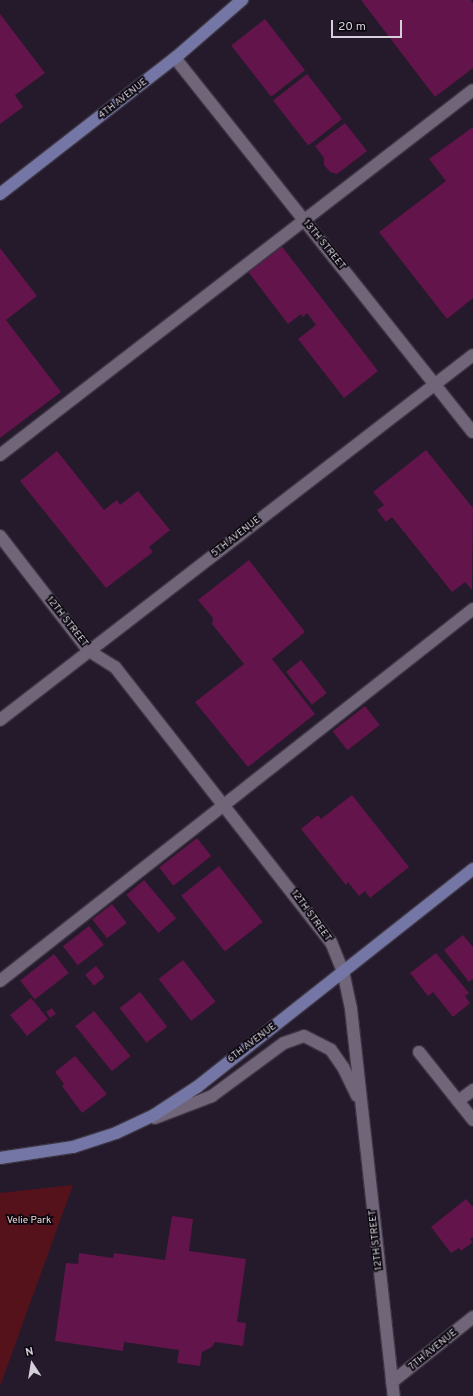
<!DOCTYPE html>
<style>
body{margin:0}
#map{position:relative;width:473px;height:1396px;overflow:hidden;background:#241a2b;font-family:Overpass,sans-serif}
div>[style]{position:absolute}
.green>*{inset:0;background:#56121a}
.building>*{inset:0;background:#63144a;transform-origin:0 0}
.roads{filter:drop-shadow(1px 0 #3d3543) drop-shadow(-1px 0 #3d3543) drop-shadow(0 1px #3d3543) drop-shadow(0 -1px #3d3543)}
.minor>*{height:12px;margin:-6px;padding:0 6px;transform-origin:6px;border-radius:6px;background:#706579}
.major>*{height:12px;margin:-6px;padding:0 6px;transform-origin:6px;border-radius:6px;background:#7477a5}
span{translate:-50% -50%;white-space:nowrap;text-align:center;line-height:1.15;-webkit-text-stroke:3.5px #0b070e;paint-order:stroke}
.street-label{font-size:10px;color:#d5cfda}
.park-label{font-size:10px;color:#f1d5d5}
.north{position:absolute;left:12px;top:1344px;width:40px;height:40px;-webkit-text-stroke:3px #0b070e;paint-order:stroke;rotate:348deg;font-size:11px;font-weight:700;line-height:16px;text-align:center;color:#d5cfda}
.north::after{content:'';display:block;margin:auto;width:14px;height:18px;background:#d5cfda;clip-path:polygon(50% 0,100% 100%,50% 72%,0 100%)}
.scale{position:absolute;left:331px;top:20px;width:71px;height:18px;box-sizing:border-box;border:2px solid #d5cfda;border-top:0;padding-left:5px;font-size:12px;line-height:14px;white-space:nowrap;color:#d5cfda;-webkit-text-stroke:3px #0b070e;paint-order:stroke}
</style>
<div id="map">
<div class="green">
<i style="clip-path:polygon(73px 1185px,0 1386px,0 1193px)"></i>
</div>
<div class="building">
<i style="clip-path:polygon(361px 0,471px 0,473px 3px,473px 68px,435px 97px)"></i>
<i style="clip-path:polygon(0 14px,45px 73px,15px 95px,23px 107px,0 124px)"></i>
<i style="left:265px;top:19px;width:65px;height:43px;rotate:52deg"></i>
<i style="left:307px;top:74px;width:57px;height:43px;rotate:52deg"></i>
<i style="clip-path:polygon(345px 123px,367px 151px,337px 174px,330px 172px,324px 165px,324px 158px,315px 146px)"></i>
<i style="clip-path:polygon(473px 127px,473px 298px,447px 319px,379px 232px,446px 181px,429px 159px)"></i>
<i style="clip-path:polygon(280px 244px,378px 371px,344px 398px,298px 339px,316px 325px,307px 313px,303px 317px,301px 314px,288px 324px,246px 269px)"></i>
<i style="clip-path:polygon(0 248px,37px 296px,6px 320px,61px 392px,0 438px)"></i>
<i style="clip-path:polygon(426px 450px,473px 508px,472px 590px,465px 582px,452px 592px,392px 517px,386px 522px,377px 510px,384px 505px,373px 492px)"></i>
<i style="clip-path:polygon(57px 451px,104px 510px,117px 500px,120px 505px,138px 491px,170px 530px,149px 547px,153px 552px,106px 588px,20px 481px)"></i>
<i style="clip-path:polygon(249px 560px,305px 632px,272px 659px,315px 714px,248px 767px,195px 702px,244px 664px,212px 624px,213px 618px,198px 600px)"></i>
<i style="left:301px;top:660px;width:42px;height:19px;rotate:52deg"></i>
<i style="left:365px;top:706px;width:24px;height:41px;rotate:52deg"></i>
<i style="clip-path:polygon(352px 795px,409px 867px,370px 898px,365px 891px,359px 896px,348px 882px,346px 885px,301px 829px,318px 815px,321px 819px)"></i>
<i style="left:197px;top:838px;width:23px;height:48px;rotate:52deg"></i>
<i style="left:219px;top:866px;width:71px;height:48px;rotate:52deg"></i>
<i style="left:144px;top:880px;width:50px;height:23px;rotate:50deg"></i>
<i style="left:112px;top:904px;width:24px;height:25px;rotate:52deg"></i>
<i style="left:89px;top:926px;width:24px;height:33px;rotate:52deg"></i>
<i style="clip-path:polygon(463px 935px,473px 947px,473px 979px,469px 982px,444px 950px)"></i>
<i style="clip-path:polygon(436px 953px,469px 993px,465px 996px,470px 1003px,453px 1017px,433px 992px,428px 996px,410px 973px)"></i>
<i style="left:54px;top:954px;width:24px;height:43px;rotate:52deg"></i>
<i style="left:183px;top:960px;width:53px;height:31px;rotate:52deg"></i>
<i style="left:96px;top:966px;width:14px;height:14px;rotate:51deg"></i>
<i style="left:140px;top:992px;width:44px;height:26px;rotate:52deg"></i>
<i style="left:31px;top:998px;width:27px;height:27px;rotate:51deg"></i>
<i style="left:52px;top:1008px;width:7px;height:7px;rotate:56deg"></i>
<i style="left:94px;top:1011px;width:58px;height:24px;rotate:51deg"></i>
<i style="clip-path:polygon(75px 1056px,107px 1094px,82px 1113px,62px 1086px,64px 1084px,55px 1072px)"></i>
<i style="clip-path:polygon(466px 1199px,473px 1207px,473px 1237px,470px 1239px,473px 1242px,461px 1251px,459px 1248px,451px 1253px,431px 1227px)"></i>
<i style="clip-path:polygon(172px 1216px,193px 1219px,189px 1251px,246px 1259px,237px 1322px,246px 1323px,243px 1346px,215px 1342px,212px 1347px,202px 1352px,200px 1366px,177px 1363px,179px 1350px,124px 1342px,123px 1351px,55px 1341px,66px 1263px,78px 1264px,79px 1253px,113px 1258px,114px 1253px,165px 1260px)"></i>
</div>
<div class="roads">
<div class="minor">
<i style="left:175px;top:58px;width:478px;rotate:51.5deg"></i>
<i style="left:0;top:455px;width:597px;rotate:-37.66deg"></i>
<i style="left:0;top:536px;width:145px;rotate:52.3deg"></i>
<i style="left:89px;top:651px;width:31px;rotate:32deg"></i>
<i style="left:115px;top:667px;width:350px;rotate:51.9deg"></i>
<i style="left:331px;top:942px;width:31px;rotate:68deg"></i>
<i style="left:343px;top:971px;width:39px;rotate:78deg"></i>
<i style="left:351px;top:1009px;width:389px;rotate:83.7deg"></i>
<i style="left:0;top:720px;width:597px;rotate:-37.66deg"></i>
<i style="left:0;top:981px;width:602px;rotate:-38.18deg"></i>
<i style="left:419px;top:1052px;width:87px;rotate:51.5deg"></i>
<i style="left:458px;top:1101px;width:19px;rotate:-36deg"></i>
<i style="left:155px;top:1118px;width:61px;rotate:-21.1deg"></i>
<i style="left:212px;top:1096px;width:89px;rotate:-36.4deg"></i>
<i style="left:284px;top:1043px;width:21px;rotate:-19deg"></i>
<i style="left:304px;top:1036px;width:30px;rotate:27deg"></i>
<i style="left:331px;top:1050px;width:21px;rotate:55deg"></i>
<i style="left:343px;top:1067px;width:32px;rotate:64deg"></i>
<i style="left:392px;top:1382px;width:104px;rotate:-38.7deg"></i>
</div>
<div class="major">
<i style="left:0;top:194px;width:222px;rotate:-37.9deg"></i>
<i style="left:175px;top:58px;width:89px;rotate:-40.9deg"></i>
<i style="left:0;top:1158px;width:74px;rotate:-8.6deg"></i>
<i style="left:73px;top:1147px;width:45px;rotate:-18deg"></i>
<i style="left:116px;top:1133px;width:42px;rotate:-25.3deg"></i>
<i style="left:154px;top:1115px;width:51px;rotate:-33.1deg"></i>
<i style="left:197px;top:1087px;width:352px;rotate:-38.3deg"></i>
</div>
</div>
<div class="street-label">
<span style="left:123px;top:99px;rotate:-38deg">4TH AVENUE</span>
<span style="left:324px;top:245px;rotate:51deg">13TH STREET</span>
<span style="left:236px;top:537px;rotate:-38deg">5TH AVENUE</span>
<span style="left:67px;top:622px;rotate:52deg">12TH STREET</span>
<span style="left:311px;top:916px;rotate:54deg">12TH STREET</span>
<span style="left:252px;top:1043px;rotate:-37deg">6TH AVENUE</span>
<span style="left:376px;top:1240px;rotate:-96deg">12TH STREET</span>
<span style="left:433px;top:1350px;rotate:-39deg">7TH AVENUE</span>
</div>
<div class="park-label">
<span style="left:29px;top:1221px">Velie Park</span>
</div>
<div class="north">N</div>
<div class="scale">20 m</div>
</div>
